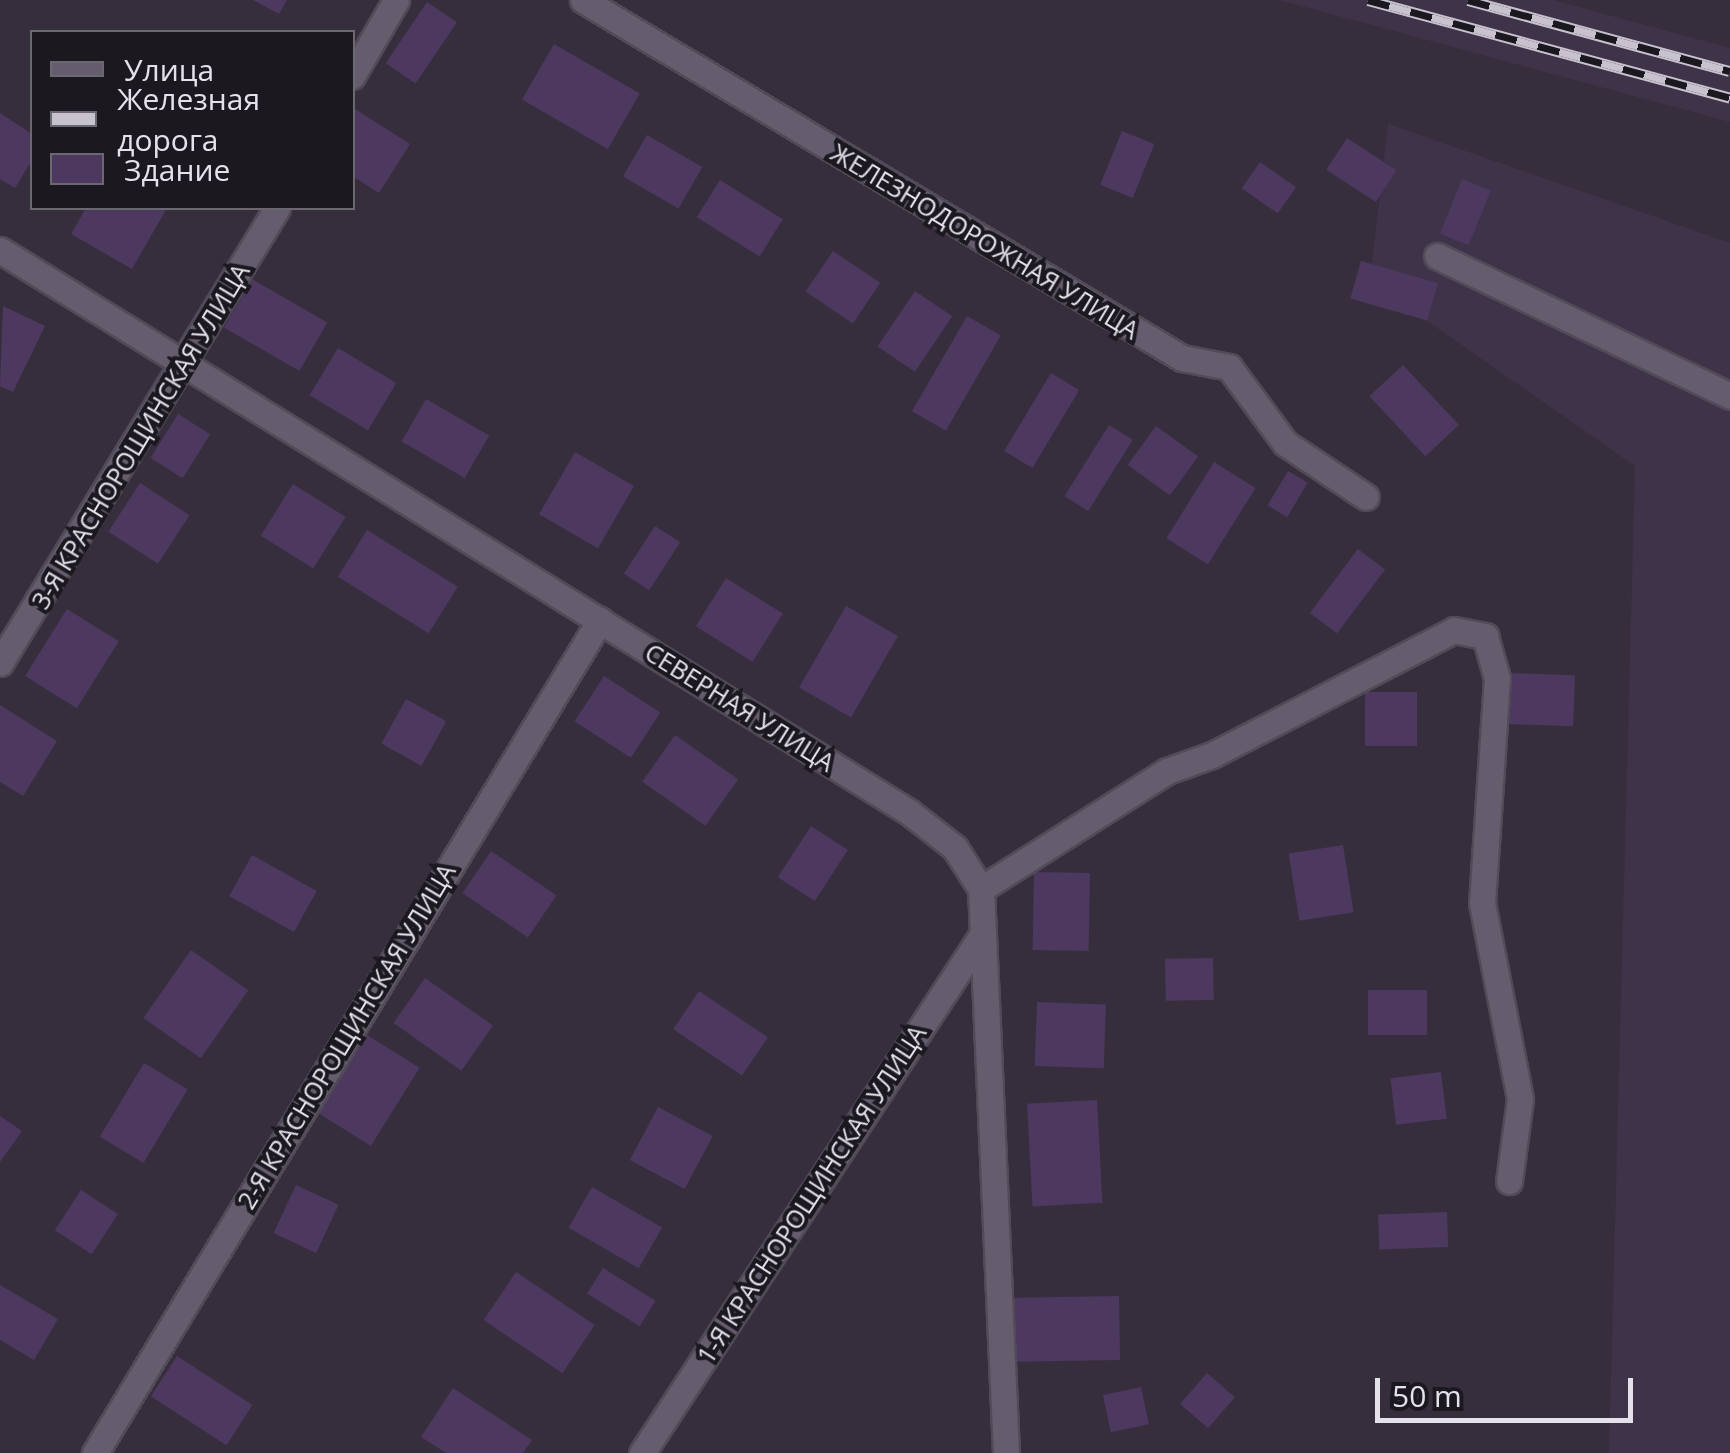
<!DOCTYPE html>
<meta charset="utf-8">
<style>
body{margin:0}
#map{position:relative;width:1730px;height:1453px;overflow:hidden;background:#362e3d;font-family:"Open Sans",sans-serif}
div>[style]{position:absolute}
.built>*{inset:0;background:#3e3349}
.building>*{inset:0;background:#4d3860;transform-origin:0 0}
.roads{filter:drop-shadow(2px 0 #514b58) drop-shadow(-2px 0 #514b58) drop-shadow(0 2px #514b58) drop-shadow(0 -2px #514b58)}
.minor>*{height:25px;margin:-12.5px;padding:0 12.5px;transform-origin:12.5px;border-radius:12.5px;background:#655c6e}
.rail>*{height:11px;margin-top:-5.5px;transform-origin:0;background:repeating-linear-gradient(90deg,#1b181f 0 22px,#c7c2cd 0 44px);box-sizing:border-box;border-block:2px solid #c7c2cd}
span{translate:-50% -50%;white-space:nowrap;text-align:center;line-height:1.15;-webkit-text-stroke:8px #1b181f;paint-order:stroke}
.street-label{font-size:25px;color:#e5e1eb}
.legend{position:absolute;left:30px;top:30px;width:325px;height:180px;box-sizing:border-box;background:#1b181f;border:2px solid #6c6871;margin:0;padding:12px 18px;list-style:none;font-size:30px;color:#e5e1eb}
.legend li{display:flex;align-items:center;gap:20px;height:50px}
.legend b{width:50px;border:2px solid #6c6871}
.scale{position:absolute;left:1375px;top:1378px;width:258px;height:45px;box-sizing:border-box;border:5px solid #e5e1eb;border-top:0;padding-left:12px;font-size:30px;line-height:35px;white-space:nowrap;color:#e5e1eb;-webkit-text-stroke:8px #1b181f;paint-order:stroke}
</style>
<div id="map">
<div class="built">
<i style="clip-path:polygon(1279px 0,1553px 0,1730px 48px,1730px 122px)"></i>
<i style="clip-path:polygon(1388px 124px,1730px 243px,1730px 1453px,1609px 1453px,1635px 466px,1370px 281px)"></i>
</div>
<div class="building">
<i style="clip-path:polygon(253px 0,287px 0,279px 14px)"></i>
<i style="left:427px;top:2px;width:36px;height:74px;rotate:34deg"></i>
<i style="left:554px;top:44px;width:99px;height:64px;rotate:30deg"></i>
<i style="clip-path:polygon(355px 109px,410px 144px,379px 193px,352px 176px)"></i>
<i style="clip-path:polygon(0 113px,32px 134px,32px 160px,15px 188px,0 179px)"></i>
<i style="left:1122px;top:131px;width:35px;height:58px;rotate:22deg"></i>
<i style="left:647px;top:135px;width:64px;height:48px;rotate:30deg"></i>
<i style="left:1347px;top:138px;width:59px;height:38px;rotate:33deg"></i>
<i style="left:1260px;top:162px;width:44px;height:32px;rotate:35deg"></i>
<i style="left:1462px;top:179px;width:31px;height:59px;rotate:22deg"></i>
<i style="left:720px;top:180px;width:74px;height:44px;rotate:32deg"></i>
<i style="clip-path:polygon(86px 208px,167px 208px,132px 269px,71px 234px)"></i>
<i style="left:833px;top:251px;width:57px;height:49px;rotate:34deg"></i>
<i style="left:1361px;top:261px;width:80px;height:39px;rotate:16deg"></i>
<i style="left:252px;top:279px;width:87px;height:56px;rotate:30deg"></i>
<i style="left:915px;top:291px;width:45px;height:67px;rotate:34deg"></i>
<i style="clip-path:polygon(3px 306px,45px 326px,13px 392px,0 386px)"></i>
<i style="left:967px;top:316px;width:39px;height:110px;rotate:30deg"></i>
<i style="left:338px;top:348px;width:68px;height:55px;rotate:31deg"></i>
<i style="left:1403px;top:365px;width:82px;height:46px;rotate:47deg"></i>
<i style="left:1051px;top:373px;width:33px;height:91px;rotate:31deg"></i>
<i style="left:426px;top:399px;width:73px;height:49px;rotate:30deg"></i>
<i style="left:178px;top:414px;width:38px;height:52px;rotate:32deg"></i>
<i style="left:1109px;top:425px;width:28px;height:84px;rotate:32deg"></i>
<i style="left:1156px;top:426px;width:52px;height:48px;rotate:36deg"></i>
<i style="left:575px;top:452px;width:68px;height:72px;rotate:30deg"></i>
<i style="left:1214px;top:462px;width:49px;height:90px;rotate:32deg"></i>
<i style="left:1288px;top:471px;width:23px;height:40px;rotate:31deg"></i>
<i style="left:140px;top:483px;width:59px;height:58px;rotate:33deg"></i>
<i style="left:293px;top:484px;width:62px;height:61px;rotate:32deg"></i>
<i style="left:655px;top:526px;width:30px;height:57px;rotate:33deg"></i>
<i style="left:367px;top:530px;width:107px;height:55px;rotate:32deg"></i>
<i style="left:1358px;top:549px;width:34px;height:80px;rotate:37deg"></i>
<i style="left:726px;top:578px;width:67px;height:57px;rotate:32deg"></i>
<i style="left:846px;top:606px;width:60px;height:94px;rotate:30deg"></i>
<i style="left:67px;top:609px;width:61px;height:79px;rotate:32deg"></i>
<i style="left:1507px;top:673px;width:68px;height:51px;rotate:2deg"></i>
<i style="left:604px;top:676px;width:67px;height:54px;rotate:33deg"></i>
<i style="left:1417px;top:692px;width:54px;height:52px;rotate:90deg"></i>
<i style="left:406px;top:699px;width:46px;height:51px;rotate:29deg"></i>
<i style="clip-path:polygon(0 705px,57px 741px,23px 796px,0 782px)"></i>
<i style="left:675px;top:735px;width:77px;height:57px;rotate:35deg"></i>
<i style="left:811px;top:826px;width:44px;height:61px;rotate:33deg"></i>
<i style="left:1343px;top:845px;width:68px;height:55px;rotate:81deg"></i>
<i style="left:491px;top:851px;width:79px;height:51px;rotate:34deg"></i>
<i style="left:252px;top:855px;width:74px;height:47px;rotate:29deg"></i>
<i style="left:1034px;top:872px;width:56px;height:78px;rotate:1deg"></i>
<i style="left:191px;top:950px;width:70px;height:83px;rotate:35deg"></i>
<i style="left:1213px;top:958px;width:42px;height:48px;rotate:89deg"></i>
<i style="left:425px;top:978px;width:83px;height:55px;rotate:35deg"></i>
<i style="left:1368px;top:990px;width:59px;height:45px"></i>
<i style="left:699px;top:991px;width:83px;height:46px;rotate:34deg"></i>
<i style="left:1037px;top:1002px;width:69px;height:64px;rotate:2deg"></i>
<i style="left:367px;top:1035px;width:62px;height:92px;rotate:32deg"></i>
<i style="left:144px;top:1063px;width:51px;height:86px;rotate:31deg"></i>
<i style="left:1441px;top:1072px;width:47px;height:51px;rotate:83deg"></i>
<i style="left:1097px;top:1100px;width:103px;height:70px;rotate:87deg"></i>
<i style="left:658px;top:1107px;width:62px;height:60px;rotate:28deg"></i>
<i style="clip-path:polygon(0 1116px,22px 1131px,0 1162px)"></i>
<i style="left:296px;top:1185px;width:47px;height:53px;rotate:25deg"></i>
<i style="left:592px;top:1187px;width:81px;height:47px;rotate:30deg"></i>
<i style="left:81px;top:1190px;width:44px;height:48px;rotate:33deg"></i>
<i style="left:1447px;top:1212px;width:35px;height:69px;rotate:88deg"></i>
<i style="left:603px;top:1268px;width:62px;height:30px;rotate:32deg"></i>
<i style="left:516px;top:1272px;width:95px;height:58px;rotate:34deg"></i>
<i style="clip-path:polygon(0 1285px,58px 1319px,34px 1360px,0 1340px)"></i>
<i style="left:1119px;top:1296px;width:64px;height:105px;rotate:89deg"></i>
<i style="left:177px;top:1356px;width:90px;height:48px;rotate:33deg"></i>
<i style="left:1207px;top:1373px;width:37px;height:41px;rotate:41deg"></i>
<i style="left:1141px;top:1387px;width:38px;height:39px;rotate:78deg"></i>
<i style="clip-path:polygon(453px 1388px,532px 1440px,523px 1453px,446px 1453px,421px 1437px)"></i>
</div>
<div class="roads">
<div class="minor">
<i style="left:583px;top:0;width:698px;rotate:30.87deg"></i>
<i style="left:1182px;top:358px;width:48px;rotate:10.8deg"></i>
<i style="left:1229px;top:367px;width:94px;rotate:53.6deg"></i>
<i style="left:1285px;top:443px;width:97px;rotate:33.7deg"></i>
<i style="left:352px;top:76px;width:88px;rotate:-59.9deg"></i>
<i style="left:0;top:250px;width:1069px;rotate:31.73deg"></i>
<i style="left:909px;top:812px;width:58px;rotate:38deg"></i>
<i style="left:955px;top:848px;width:49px;rotate:57.6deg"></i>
<i style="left:981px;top:889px;width:565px;rotate:87.46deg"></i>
<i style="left:1437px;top:256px;width:325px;rotate:25.5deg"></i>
<i style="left:0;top:663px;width:533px;rotate:-58.67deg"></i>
<i style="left:981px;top:889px;width:220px;rotate:-32.4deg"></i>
<i style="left:1167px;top:771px;width:48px;rotate:-19.6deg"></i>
<i style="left:1212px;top:755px;width:272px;rotate:-27.3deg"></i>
<i style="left:1454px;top:630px;width:32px;rotate:11deg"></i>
<i style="left:1485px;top:636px;width:44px;rotate:74.1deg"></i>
<i style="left:1497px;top:678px;width:225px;rotate:93.8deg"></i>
<i style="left:1482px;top:903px;width:200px;rotate:79deg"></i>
<i style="left:1520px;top:1099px;width:83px;rotate:97.6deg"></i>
<i style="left:95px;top:1453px;width:974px;rotate:-58.77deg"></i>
<i style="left:642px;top:1453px;width:620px;rotate:-56.72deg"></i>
</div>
</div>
<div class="rail">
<i style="left:1368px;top:0;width:375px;rotate:15.1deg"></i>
<i style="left:1468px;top:0;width:271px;rotate:15.2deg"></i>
</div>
<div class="street-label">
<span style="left:985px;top:241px;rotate:31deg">ЖЕЛЕЗНОДОРОЖНАЯ УЛИЦА</span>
<span style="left:140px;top:436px;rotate:-59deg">3-Я КРАСНОРОЩИНСКАЯ УЛИЦА</span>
<span style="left:740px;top:707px;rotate:32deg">СЕВЕРНАЯ УЛИЦА</span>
<span style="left:346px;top:1036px;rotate:-59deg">2-Я КРАСНОРОЩИНСКАЯ УЛИЦА</span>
<span style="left:811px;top:1194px;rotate:-57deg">1-Я КРАСНОРОЩИНСКАЯ УЛИЦА</span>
</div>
<ul class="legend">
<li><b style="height:12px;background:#655c6e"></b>Улица</li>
<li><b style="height:12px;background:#c7c2cd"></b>Железная дорога</li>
<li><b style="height:28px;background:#4d3860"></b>Здание</li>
</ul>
<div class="scale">50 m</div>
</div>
